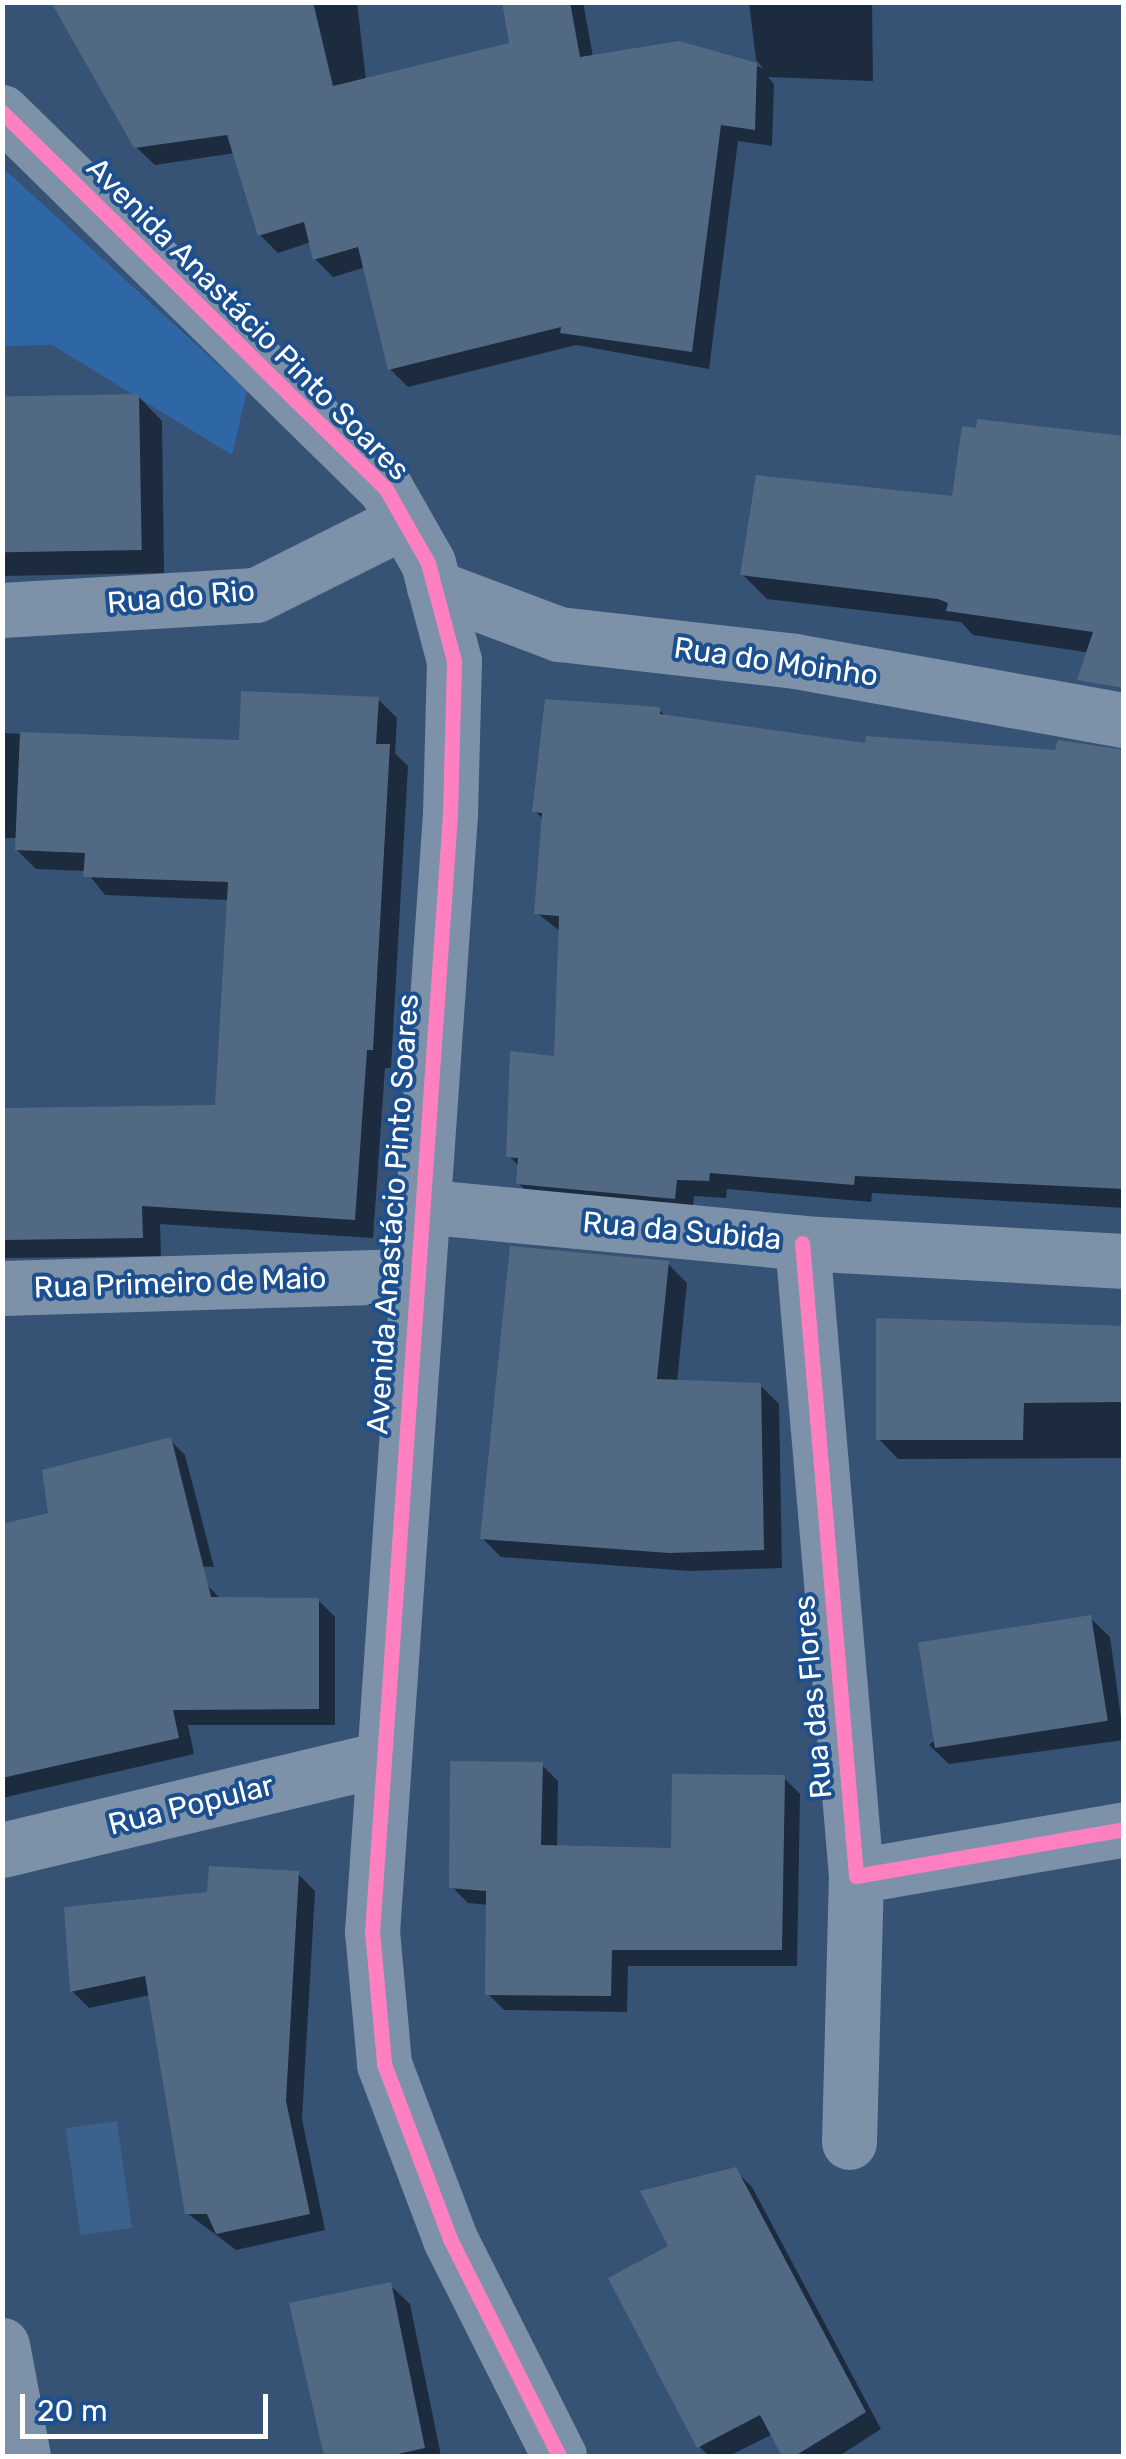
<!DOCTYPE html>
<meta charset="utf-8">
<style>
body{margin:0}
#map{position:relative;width:1126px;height:2459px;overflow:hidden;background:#365274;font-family:Rubik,sans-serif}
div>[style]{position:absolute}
.green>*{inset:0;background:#2f66a5}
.water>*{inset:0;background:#3b618d;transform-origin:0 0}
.shadow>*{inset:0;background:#0007}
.building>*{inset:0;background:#526984;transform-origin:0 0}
.minor>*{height:55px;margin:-27.5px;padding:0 27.5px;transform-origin:27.5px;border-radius:27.5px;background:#7d92a8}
.cycleway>*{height:15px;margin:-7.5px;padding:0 7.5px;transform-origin:7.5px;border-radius:7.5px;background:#ff80c0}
span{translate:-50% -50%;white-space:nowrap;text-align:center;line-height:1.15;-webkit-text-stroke:8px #1b4f8f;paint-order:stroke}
.street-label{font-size:30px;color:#fff}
.frame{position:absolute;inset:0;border:5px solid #fff;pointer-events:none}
.scale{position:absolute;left:20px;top:2394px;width:248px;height:45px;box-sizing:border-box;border:5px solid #fff;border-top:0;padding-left:12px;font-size:30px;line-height:35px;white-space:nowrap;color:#fff;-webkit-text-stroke:8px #1b4f8f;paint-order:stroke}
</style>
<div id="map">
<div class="green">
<i style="clip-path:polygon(2px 167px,247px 391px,232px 455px,52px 345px,3px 346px)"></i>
</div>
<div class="water">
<i style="left:117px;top:2121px;width:108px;height:52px;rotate:82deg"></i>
</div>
<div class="shadow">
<i style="clip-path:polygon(57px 2px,357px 2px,366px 80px,512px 45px,504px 2px,583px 2px,593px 57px,679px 44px,763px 68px,756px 60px,749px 2px,872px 2px,873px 81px,768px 77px,774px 84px,772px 146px,738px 141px,709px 369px,576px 345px,408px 387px,390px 369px,366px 267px,333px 277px,315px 259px,311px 242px,278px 253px,260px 235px,235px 153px,155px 165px,136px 147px)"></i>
<i style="clip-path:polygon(138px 396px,162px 421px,164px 573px,2px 576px,2px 399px)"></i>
<i style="clip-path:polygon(954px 499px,1124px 658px,973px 635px,961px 622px,767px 599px,743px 575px)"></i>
<i style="clip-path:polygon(378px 699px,397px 718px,395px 753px,408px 766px,391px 1068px,385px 1068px,373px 1238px,160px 1224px,161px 1256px,2px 1258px,2px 1124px,217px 1107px,230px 900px,105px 895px,86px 871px,36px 869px,17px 850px,18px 838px,2px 838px,2px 733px,241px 743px)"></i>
<i style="clip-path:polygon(659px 710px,667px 717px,867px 745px,1124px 768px,1124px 1208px,872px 1193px,871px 1202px,727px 1189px,726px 1198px,694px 1196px,692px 1216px,536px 1200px,518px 1183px,520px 1167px,509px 1156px,556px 1059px,561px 932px,537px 913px,544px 820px,535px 811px)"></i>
<i style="clip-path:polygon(668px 1264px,687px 1283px,677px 1382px,760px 1385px,779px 1404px,782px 1568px,690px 1571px,501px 1557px,482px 1538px)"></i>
<i style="clip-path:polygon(1124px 1328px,1124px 1458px,898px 1459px,879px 1439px)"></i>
<i style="clip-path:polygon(170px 1440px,185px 1455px,214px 1567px,70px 1559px)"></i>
<i style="clip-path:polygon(207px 1585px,221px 1599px,318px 1600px,335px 1617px,335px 1725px,188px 1725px,194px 1754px,2px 1798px,2px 1620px)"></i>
<i style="clip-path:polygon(1090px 1618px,1110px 1637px,1124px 1740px,949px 1764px,929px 1745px)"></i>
<i style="clip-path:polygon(542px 1765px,558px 1781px,557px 1848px,674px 1851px,783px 1777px,800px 1794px,797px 1966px,628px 1966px,627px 2012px,504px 2010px,488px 1994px,489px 1905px,468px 1903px,452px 1887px)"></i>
<i style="clip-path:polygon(298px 1874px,315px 1891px,302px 2119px,325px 2230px,236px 2250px,187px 2213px,150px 1995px,89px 2008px,72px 1991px,209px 1894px)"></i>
<i style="clip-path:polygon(735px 2170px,752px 2187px,881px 2429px,839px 2456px,785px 2456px,773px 2434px,729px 2456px,709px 2456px,699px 2446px,672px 2248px)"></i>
<i style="clip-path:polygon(390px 2285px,410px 2304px,441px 2456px,326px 2456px,292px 2305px)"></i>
</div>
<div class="building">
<i style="clip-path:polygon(51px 2px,313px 2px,333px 86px,509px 43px,502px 2px,570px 2px,580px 57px,679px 41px,757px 63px,755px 130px,721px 125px,692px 352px,560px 333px,561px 327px,388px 370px,358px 247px,313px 260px,304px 222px,258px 236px,227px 135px,134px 148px)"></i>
<i style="left:139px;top:394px;width:156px;height:137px;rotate:89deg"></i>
<i style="clip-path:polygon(977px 419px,1124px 436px,1124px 688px,1077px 680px,1093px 632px,946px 611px,948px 603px,938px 599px,740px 575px,756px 475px,952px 496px,962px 426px,976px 428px)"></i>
<i style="clip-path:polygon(241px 691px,379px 697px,376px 744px,390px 744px,373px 1050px,367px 1050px,355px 1220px,142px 1206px,143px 1238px,4px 1240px,2px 1108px,215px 1105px,228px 882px,83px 877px,85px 853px,15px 850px,20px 732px,239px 740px)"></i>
<i style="clip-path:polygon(545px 699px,660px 707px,660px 714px,865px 743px,866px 736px,1055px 750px,1058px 740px,1124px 750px,1124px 1189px,855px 1176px,854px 1185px,710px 1173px,709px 1181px,677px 1180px,675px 1199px,516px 1184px,518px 1158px,506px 1157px,510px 1051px,554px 1056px,559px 916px,534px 914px,542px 813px,532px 812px)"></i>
<i style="clip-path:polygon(510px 1246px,669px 1261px,657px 1379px,761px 1383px,764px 1550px,669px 1553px,480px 1539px)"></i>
<i style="clip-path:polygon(876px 1318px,1124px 1326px,1124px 1402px,1024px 1403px,1023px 1440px,876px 1440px)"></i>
<i style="clip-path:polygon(171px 1437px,211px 1597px,319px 1598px,319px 1709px,173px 1710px,179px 1738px,2px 1778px,2px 1524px,48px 1513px,42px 1470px)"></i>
<i style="left:1091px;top:1615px;width:107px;height:175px;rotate:81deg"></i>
<i style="clip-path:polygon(450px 1761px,543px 1762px,541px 1845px,671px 1848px,672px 1774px,785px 1775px,782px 1950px,612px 1950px,611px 1996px,485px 1995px,486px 1891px,449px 1888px)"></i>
<i style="clip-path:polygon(209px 1866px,299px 1871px,286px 2101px,310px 2214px,216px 2234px,207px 2214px,185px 2214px,145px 1976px,70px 1992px,64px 1907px,207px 1892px)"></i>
<i style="clip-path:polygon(736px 2167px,866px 2412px,795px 2456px,782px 2456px,760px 2415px,697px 2448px,608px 2278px,668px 2246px,640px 2191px)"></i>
<i style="clip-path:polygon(391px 2282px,425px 2448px,389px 2456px,324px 2456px,289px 2303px)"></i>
</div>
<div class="minor">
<i style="left:2px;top:112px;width:538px;rotate:44.47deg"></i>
<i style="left:386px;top:489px;width:85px;rotate:60.4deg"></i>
<i style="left:428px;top:563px;width:101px;rotate:75.1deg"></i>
<i style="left:454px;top:661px;width:153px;rotate:91.5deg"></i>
<i style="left:450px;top:814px;width:1120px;rotate:93.99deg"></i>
<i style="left:372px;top:1931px;width:134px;rotate:84.8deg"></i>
<i style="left:384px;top:2064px;width:187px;rotate:69.3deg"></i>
<i style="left:450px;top:2239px;width:243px;rotate:63.3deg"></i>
<i style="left:434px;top:587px;width:134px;rotate:20.6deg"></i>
<i style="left:559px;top:634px;width:238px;rotate:6.5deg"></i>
<i style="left:795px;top:661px;width:334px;rotate:10.2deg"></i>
<i style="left:2px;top:610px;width:254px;rotate:-3.4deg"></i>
<i style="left:256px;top:595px;width:165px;rotate:-26.6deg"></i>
<i style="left:421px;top:1206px;width:383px;rotate:5.5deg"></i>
<i style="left:802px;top:1243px;width:323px;rotate:3.2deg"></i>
<i style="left:802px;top:1243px;width:635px;rotate:85.12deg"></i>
<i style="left:856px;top:1876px;width:272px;rotate:-9.9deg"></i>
<i style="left:2px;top:1288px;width:415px;rotate:-1.7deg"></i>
<i style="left:2px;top:1850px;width:389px;rotate:-13.5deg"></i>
<i style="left:849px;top:2142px;width:266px;rotate:-88.5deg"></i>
<i style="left:2px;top:2345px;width:113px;rotate:79.3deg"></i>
</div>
<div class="cycleway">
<i style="left:2px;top:112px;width:538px;rotate:44.47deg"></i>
<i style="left:386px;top:489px;width:85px;rotate:60.4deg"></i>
<i style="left:428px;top:563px;width:101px;rotate:75.1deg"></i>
<i style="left:454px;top:661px;width:153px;rotate:91.5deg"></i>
<i style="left:450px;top:814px;width:1120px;rotate:93.99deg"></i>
<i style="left:372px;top:1931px;width:134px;rotate:84.8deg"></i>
<i style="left:384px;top:2064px;width:187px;rotate:69.3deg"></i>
<i style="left:450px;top:2239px;width:243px;rotate:63.3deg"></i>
<i style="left:802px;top:1243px;width:635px;rotate:85.12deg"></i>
<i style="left:856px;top:1876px;width:272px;rotate:-9.9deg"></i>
</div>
<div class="street-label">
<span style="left:248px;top:319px;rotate:45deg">Avenida Anastácio Pinto Soares</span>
<span style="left:181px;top:597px;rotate:-5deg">Rua do Rio</span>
<span style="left:776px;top:662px;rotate:8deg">Rua do Moinho</span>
<span style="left:393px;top:1214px;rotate:-86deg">Avenida Anastácio Pinto Soares</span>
<span style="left:682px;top:1231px;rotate:5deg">Rua da Subida</span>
<span style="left:180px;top:1283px;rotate:-2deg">Rua Primeiro de Maio</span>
<span style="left:813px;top:1697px;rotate:-95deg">Rua das Flores</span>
<span style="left:191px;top:1805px;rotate:-14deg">Rua Popular</span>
</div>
<div class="frame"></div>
<div class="scale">20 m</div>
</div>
